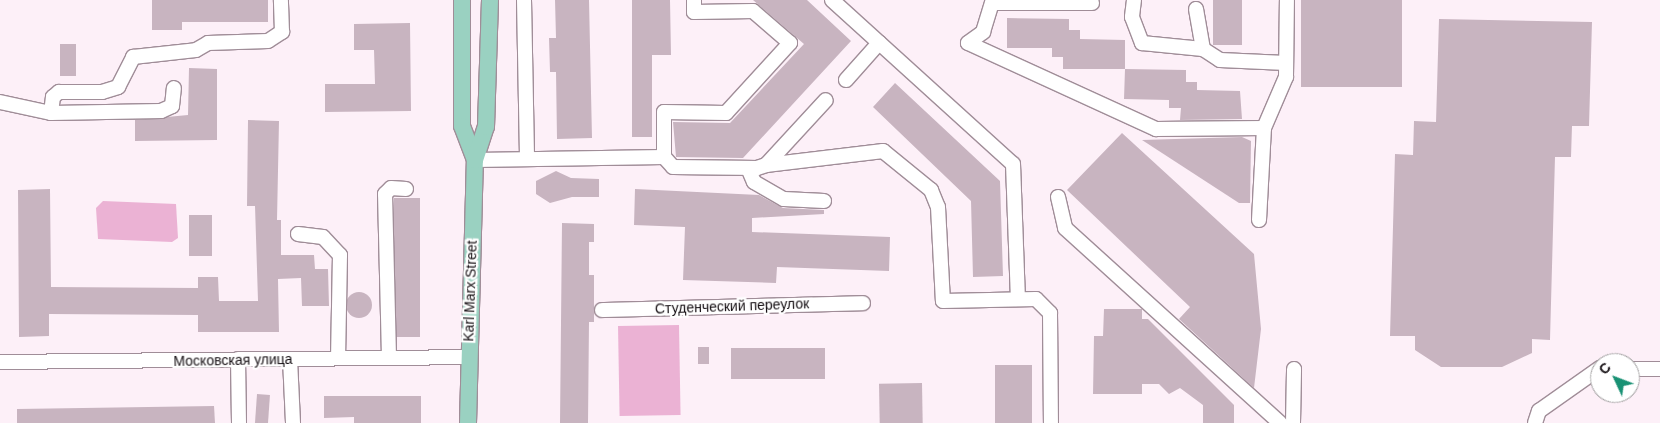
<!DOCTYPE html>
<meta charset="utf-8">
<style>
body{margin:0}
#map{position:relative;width:1660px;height:423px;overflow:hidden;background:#fdf0f8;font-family:Helvetica,sans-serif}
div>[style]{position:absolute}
.green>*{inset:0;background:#ebb2d4;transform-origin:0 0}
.building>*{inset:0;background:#c8b4c0;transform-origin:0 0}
.round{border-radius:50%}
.roads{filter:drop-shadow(1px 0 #a08d98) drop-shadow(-1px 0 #a08d98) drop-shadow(0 1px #a08d98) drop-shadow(0 -1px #a08d98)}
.minor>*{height:14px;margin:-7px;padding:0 7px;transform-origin:7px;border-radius:7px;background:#fff}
.major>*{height:16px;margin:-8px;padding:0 8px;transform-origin:8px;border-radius:8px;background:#9ad1c1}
span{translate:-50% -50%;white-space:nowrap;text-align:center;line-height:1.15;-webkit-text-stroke:4.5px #fff;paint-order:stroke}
.street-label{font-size:14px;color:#140e12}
.north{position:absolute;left:1590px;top:353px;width:50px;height:50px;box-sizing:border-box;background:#fff;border:1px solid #a19fa0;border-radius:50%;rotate:313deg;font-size:14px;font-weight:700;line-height:20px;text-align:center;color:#140e12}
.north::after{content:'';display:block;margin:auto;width:18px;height:22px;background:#199174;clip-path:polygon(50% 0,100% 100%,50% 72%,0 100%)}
</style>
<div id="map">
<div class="green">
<i style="clip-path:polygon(103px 201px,176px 204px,178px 238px,172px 242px,98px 239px,96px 208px)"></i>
<i style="left:679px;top:325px;width:90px;height:61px;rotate:89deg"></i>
</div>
<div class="building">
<i style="clip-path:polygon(152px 0,268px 0,268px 22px,182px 22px,182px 30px,152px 30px)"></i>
<i style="clip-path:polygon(555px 0,589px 0,592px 138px,557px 139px,556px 72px,550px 72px,549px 38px,556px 38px)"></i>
<i style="clip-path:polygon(632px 0,670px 0,671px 55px,652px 55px,652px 137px,632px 137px)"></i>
<i style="clip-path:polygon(753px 0,807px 0,851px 41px,743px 158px,676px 157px,673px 122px,730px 123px,804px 44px)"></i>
<i style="left:1213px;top:0;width:29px;height:45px"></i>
<i style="left:1301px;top:0;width:101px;height:87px"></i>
<i style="clip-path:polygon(1007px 18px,1069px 19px,1069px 30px,1080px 30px,1080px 39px,1125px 40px,1125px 69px,1063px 69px,1063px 57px,1052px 57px,1052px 48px,1007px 48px)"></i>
<i style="clip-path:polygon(1439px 19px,1592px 22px,1589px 126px,1572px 126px,1571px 157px,1555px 157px,1550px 340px,1532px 339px,1532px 353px,1502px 367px,1441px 367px,1415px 350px,1415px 336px,1390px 336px,1395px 154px,1413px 155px,1414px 121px,1436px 122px)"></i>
<i style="clip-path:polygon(410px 23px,411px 111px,325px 112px,325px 84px,375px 84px,374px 50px,354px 50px,354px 24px)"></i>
<i style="left:60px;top:44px;width:16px;height:32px"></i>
<i style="clip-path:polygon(189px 68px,217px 69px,217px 140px,135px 141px,135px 120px,188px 115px)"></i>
<i style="clip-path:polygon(1125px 69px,1186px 70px,1186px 82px,1197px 82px,1197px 90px,1240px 91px,1242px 119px,1180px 120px,1181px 108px,1169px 108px,1169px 100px,1124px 99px)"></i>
<i style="clip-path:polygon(895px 83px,1000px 181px,1003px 276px,973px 277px,971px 201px,873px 107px)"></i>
<i style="clip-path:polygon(248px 120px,279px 121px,277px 220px,281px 220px,281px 255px,314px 255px,315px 269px,328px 269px,329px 306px,302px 306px,301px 278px,278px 279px,279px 332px,198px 332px,198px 315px,49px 314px,49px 336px,19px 337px,18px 190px,50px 189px,51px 287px,198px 288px,198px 277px,218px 277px,219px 301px,258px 301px,255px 206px,247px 206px)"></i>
<i style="clip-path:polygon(1122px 133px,1254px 254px,1261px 329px,1254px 388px,1179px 319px,1190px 307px,1067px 190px)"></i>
<i style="clip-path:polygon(1242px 137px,1251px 141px,1250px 203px,1239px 203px,1142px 140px)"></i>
<i style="clip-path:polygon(556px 171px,571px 178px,599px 179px,599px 197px,572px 197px,550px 203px,536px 194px,536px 181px)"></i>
<i style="clip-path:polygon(635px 189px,759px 195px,783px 208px,824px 210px,824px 214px,752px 218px,752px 232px,890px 237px,889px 271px,777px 267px,776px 283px,683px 280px,685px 227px,634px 225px)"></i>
<i style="left:394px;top:198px;width:26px;height:139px"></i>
<i style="left:189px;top:215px;width:23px;height:41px"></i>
<i style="clip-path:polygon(562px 223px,594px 224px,594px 242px,589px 242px,589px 275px,594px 275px,594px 322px,589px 322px,588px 423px,560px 423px)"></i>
<i class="round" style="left:346px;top:292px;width:26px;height:26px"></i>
<i style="clip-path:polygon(1104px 309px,1142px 309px,1142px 319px,1148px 319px,1234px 405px,1234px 423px,1203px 423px,1203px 405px,1180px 388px,1169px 394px,1159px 384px,1142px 384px,1142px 394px,1093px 394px,1094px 336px,1103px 336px)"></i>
<i style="left:698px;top:347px;width:11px;height:17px"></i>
<i style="left:731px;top:348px;width:94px;height:31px"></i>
<i style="left:995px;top:365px;width:37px;height:58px"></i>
<i style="left:922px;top:383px;width:40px;height:43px;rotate:89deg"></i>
<i style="left:257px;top:394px;width:13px;height:29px;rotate:4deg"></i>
<i style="clip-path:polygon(324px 396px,421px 396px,421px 423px,354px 423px,354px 417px,324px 418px)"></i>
<i style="clip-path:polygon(214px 406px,215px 423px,17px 423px,17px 409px)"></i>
</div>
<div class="roads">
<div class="minor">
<i style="left:524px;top:0;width:157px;rotate:88.9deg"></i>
<i style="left:832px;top:0;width:244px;rotate:42.2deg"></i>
<i style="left:1013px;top:164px;width:135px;rotate:87.9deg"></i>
<i style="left:1134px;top:0;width:17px;rotate:97deg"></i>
<i style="left:1132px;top:17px;width:28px;rotate:69deg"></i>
<i style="left:1142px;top:43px;width:61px;rotate:5.6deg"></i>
<i style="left:1196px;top:9px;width:41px;rotate:80.1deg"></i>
<i style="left:1203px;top:49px;width:20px;rotate:33deg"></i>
<i style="left:1220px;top:60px;width:66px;rotate:2.6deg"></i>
<i style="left:968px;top:43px;width:207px;rotate:24.6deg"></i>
<i style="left:1156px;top:129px;width:108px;rotate:-0.5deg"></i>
<i style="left:968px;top:43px;width:19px;rotate:-36deg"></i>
<i style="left:983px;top:32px;width:30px;rotate:-73deg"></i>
<i style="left:992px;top:3px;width:100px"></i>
<i style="left:846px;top:80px;width:50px;rotate:-48.3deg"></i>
<i style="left:0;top:102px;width:52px;rotate:12.2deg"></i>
<i style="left:51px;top:113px;width:110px;rotate:-1deg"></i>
<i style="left:161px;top:111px;width:12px;rotate:-24deg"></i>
<i style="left:172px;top:106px;width:18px;rotate:-84deg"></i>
<i style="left:51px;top:113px;width:16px;rotate:-83deg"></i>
<i style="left:53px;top:97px;width:8px;rotate:-40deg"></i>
<i style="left:59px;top:92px;width:43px"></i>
<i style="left:102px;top:92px;width:17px;rotate:-17deg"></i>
<i style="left:118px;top:87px;width:34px;rotate:-63deg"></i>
<i style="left:133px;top:57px;width:63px;rotate:-6.3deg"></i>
<i style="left:196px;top:50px;width:14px;rotate:-30deg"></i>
<i style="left:208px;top:43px;width:60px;rotate:-1.9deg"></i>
<i style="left:268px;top:41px;width:17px;rotate:-33deg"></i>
<i style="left:282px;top:32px;width:32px;rotate:-92deg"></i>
<i style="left:664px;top:157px;width:45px;rotate:-90deg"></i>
<i style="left:664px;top:112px;width:62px;rotate:0.9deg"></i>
<i style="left:726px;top:113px;width:95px;rotate:-47.6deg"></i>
<i style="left:790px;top:43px;width:49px;rotate:-139.1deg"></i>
<i style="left:753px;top:11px;width:59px;rotate:179deg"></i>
<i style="left:694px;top:12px;width:12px;rotate:-90deg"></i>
<i style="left:475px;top:160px;width:189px;rotate:-0.9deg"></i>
<i style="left:664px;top:157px;width:13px;rotate:48deg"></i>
<i style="left:673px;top:167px;width:84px;rotate:0.7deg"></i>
<i style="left:757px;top:168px;width:9px;rotate:-18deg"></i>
<i style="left:766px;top:165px;width:88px;rotate:-47.3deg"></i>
<i style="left:766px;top:165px;width:118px;rotate:-6.8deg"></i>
<i style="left:883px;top:151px;width:62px;rotate:39.1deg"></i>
<i style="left:931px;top:190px;width:18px;rotate:68deg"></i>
<i style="left:938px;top:207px;width:94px;rotate:87deg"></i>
<i style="left:943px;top:301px;width:93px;rotate:-1.2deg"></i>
<i style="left:1036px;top:299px;width:20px;rotate:45deg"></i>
<i style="left:1050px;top:313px;width:110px;rotate:89.5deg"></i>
<i style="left:748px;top:168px;width:15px;rotate:67deg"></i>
<i style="left:754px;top:182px;width:34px;rotate:30deg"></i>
<i style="left:784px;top:199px;width:40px;rotate:2.9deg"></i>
<i style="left:1058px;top:197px;width:32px;rotate:77deg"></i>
<i style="left:1065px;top:228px;width:290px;rotate:42.2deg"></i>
<i style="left:1259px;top:220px;width:92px;rotate:-86.9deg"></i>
<i style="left:1264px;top:128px;width:56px;rotate:-66.7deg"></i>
<i style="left:1286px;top:77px;width:77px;rotate:-89.3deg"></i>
<i style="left:298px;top:234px;width:25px;rotate:7deg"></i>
<i style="left:323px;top:237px;width:25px;rotate:47deg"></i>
<i style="left:340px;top:255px;width:103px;rotate:91.1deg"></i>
<i style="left:602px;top:310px;width:261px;rotate:-1.5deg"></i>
<i style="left:389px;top:357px;width:163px;rotate:-91.4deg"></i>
<i style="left:385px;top:194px;width:8px;rotate:-45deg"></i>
<i style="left:391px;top:188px;width:15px;rotate:4deg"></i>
<i style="left:238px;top:359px;width:64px;rotate:89.1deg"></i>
<i style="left:290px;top:359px;width:64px;rotate:87.3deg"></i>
<i style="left:0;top:362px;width:467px;rotate:-0.6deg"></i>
<i style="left:1630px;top:369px;width:30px"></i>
<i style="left:1293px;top:423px;width:54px;rotate:-88.9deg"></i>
<i style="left:1535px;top:423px;width:13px;rotate:-72deg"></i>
<i style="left:1539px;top:411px;width:75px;rotate:-35.2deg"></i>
</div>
<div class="major">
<i style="left:462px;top:0;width:126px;rotate:90deg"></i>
<i style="left:462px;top:126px;width:36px;rotate:69deg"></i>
<i style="left:468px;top:423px;width:263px;rotate:-88.5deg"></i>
<i style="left:475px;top:160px;width:35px;rotate:-72deg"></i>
<i style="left:486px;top:127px;width:127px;rotate:-88.2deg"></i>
</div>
</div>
<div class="street-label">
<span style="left:470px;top:291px;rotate:-88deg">Karl Marx Street</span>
<span style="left:732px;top:306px;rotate:-2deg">Студенческий переулок</span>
<span style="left:233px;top:360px;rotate:-1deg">Московская улица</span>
</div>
<div class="north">С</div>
</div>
